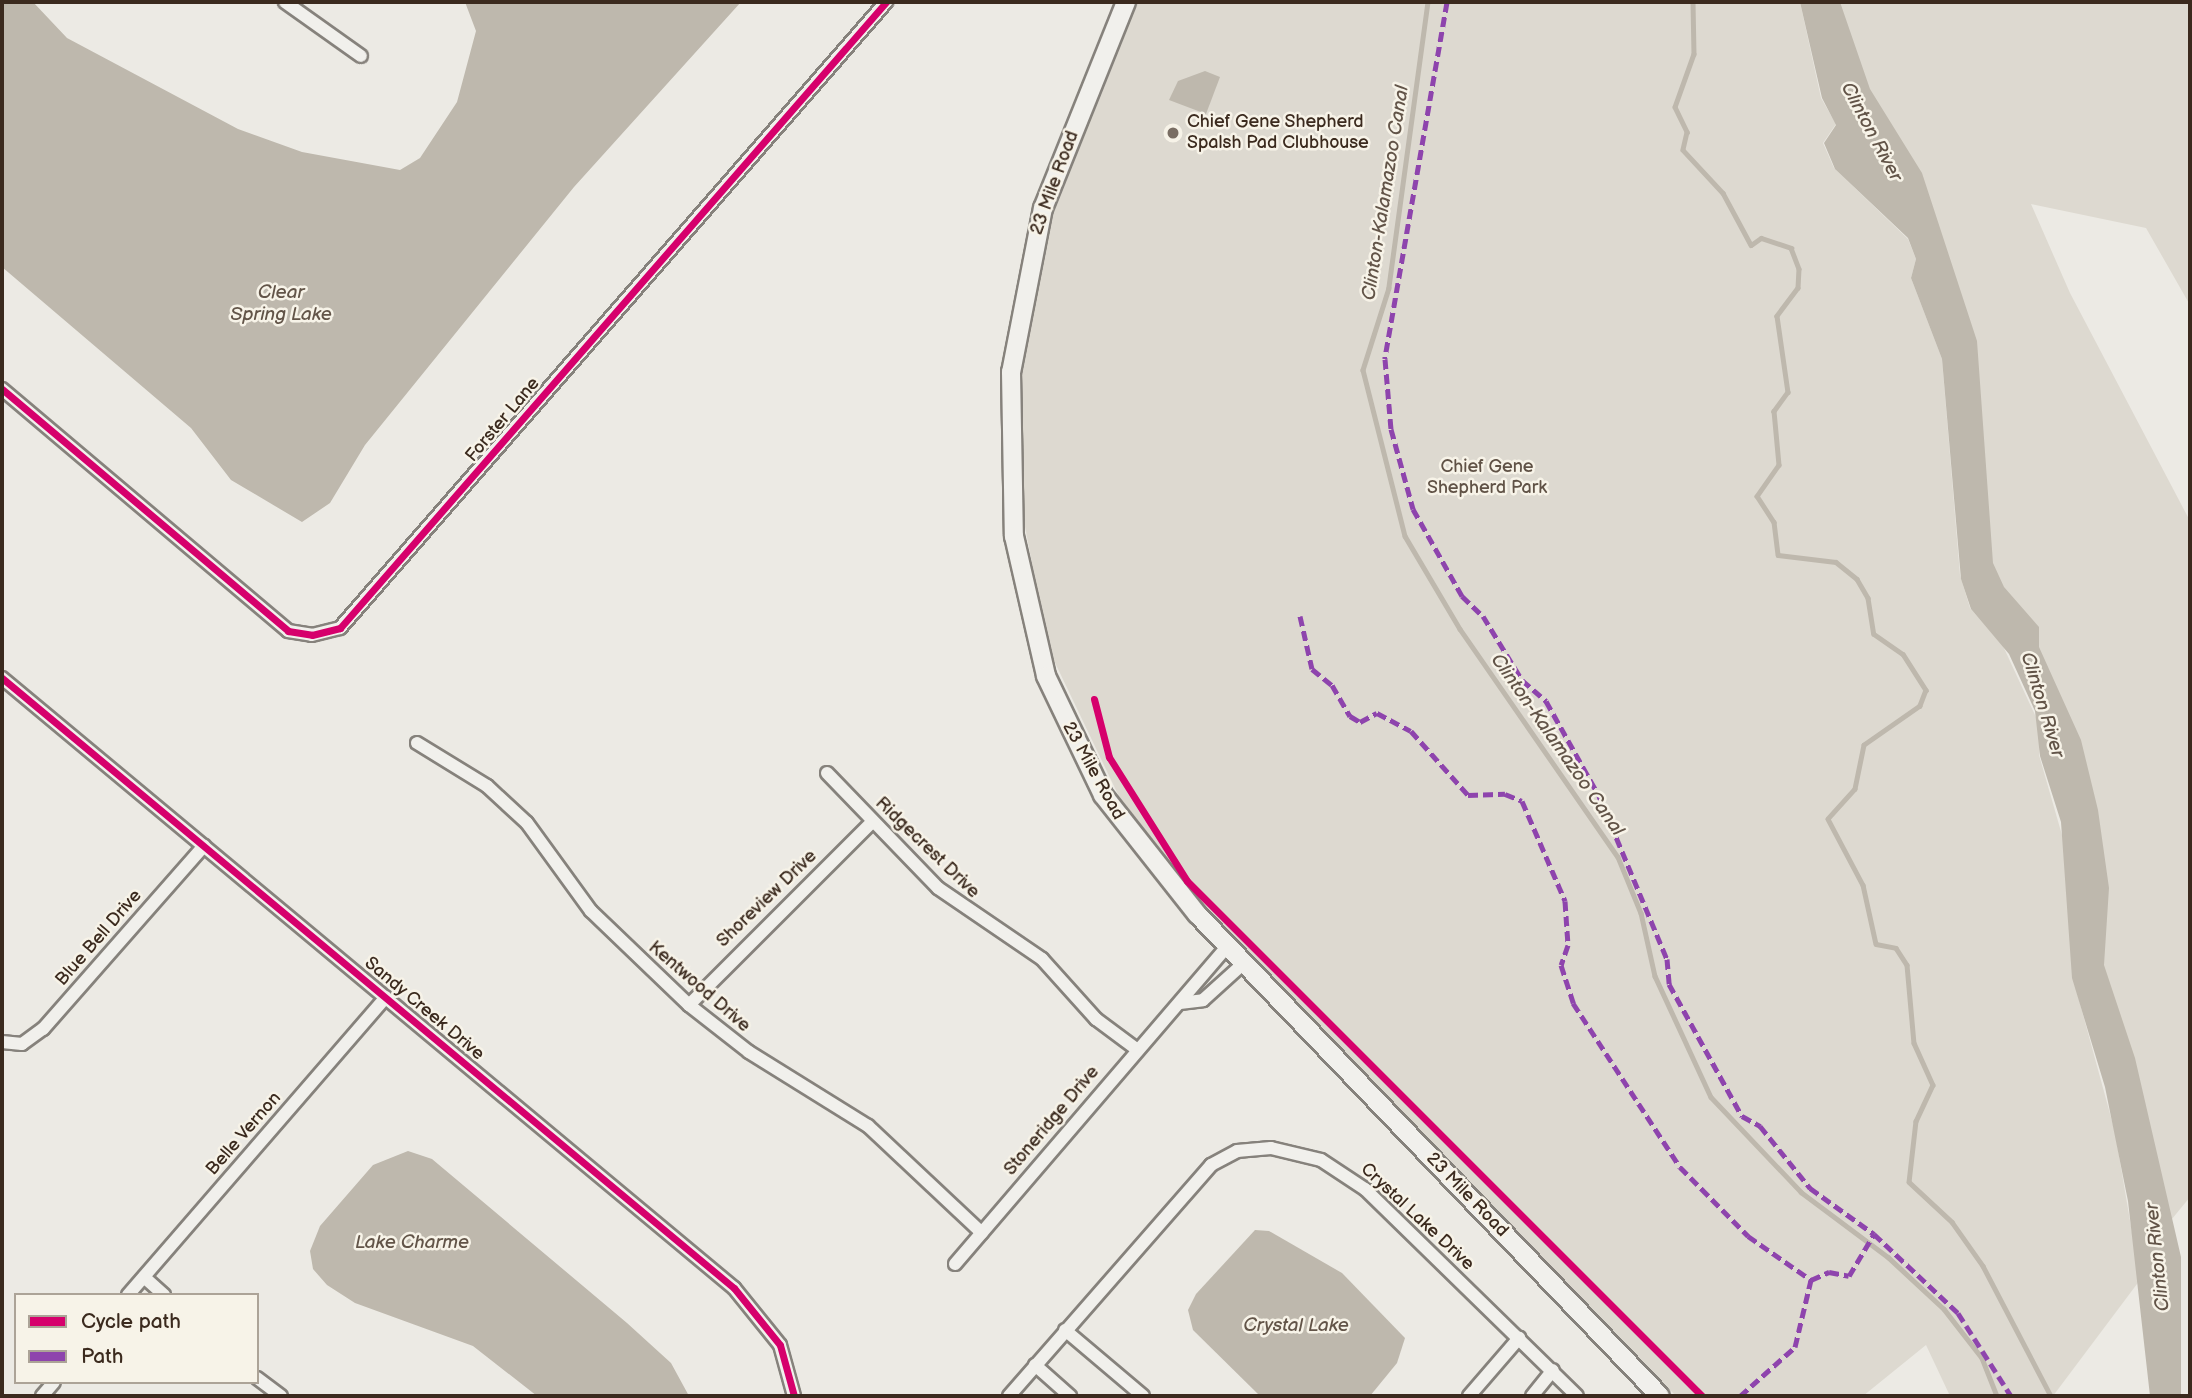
<!DOCTYPE html>
<style>
body{margin:0}
#map{position:relative;width:2192px;height:1398px;overflow:hidden;background:#eceae4;font-family:"Balsamiq Sans",sans-serif}
div>[style]{position:absolute}
.green>*{inset:0;background:#ddd9d0}
.water>*{inset:0;background:#beb8ad}
.stream>*{height:4.5px;margin:-2.25px;padding:0 2.25px;transform-origin:2.25px;border-radius:2.25px;background:#beb8ad}
.roads{filter:drop-shadow(2px 0 #86827c) drop-shadow(-2px 0 #86827c) drop-shadow(0 2px #86827c) drop-shadow(0 -2px #86827c)}
.minor>*{height:12px;margin:-6px;padding:0 6px;transform-origin:6px;border-radius:6px;background:#f1f0ec}
.secondary>*{height:18px;margin:-9px;padding:0 9px;transform-origin:9px;border-radius:9px;background:#f1f0ec}
.quiet>*{height:5px;margin-top:-2.5px;transform-origin:0;background:repeating-linear-gradient(90deg,#8e44ad 0 10px,transparent 0 15px)}
.cycleway>*{height:7px;margin:-3.5px;padding:0 3.5px;transform-origin:3.5px;border-radius:3.5px;background:#d6006c}
.dots>*{width:19px;height:19px;translate:-50% -50%;box-sizing:border-box;border:4px solid #f7f3e8;border-radius:50%}
span{translate:-50% -50%;white-space:nowrap;text-align:center;line-height:1.15;-webkit-text-stroke:5px #f7f3e8;paint-order:stroke}
.poi-label{font-size:18px;color:#3b2a1e}
.left{translate:0 -50%;text-align:left}
.street-label{font-size:18px;color:#3b2a1e}
.park-label{font-size:18px;color:#605246}
.water-label{font-size:19px;color:#625448;font-style:italic}
.frame{position:absolute;inset:0;border:4px solid #3b2a1e;pointer-events:none}
.legend{position:absolute;left:14px;top:1293px;width:245px;height:91px;box-sizing:border-box;background:#f7f3e8;border:2px solid #aca397;margin:0;padding:9px 12px;list-style:none;font-size:21px;color:#3b2a1e}
.legend li{display:flex;align-items:center;gap:14px;height:35px}
.legend b{width:35px;border:2px solid #aca397}
</style>
<div id="map">
<div class="green">
<i style="clip-path:polygon(1133px 2px,1800px 2px,1821px 98px,1836px 124px,1823px 143px,1834px 168px,1908px 239px,1916px 259px,1911px 278px,1942px 359px,1960px 575px,1970px 608px,2003px 646px,2041px 728px,2039px 755px,2064px 842px,2073px 978px,2115px 1132px,2140px 1280px,2053px 1396px,1950px 1396px,1926px 1345px,1863px 1396px,1676px 1396px,1201px 911px,1124px 807px,1048px 648px,1016px 479px,1017px 370px,1048px 210px)"></i>
<i style="clip-path:polygon(1820px 2px,2190px 2px,2190px 305px,2146px 228px,2031px 204px,2070px 293px,2190px 521px,2190px 1197px,2149px 1247px,2037px 677px,1988px 592px,1936px 261px)"></i>
</div>
<div class="water">
<i style="clip-path:polygon(2px 2px,33px 2px,67px 38px,238px 129px,302px 152px,400px 170px,420px 158px,457px 102px,476px 31px,465px 2px,741px 2px,574px 187px,365px 445px,330px 503px,302px 522px,231px 480px,191px 428px,2px 267px)"></i>
<i style="clip-path:polygon(1800px 2px,1840px 2px,1870px 89px,1922px 173px,1977px 341px,1993px 563px,2004px 587px,2039px 627px,2039px 647px,2081px 740px,2098px 810px,2109px 888px,2104px 965px,2135px 1058px,2181px 1257px,2181px 1396px,2150px 1396px,2128px 1201px,2105px 1087px,2072px 978px,2061px 822px,2040px 756px,2035px 711px,2009px 654px,1971px 609px,1961px 579px,1942px 359px,1911px 278px,1916px 259px,1908px 238px,1835px 169px,1824px 143px,1836px 125px,1822px 98px)"></i>
<i style="clip-path:polygon(1205px 71px,1220px 77px,1206px 114px,1169px 100px,1178px 81px)"></i>
<i style="clip-path:polygon(408px 1151px,432px 1159px,627px 1323px,671px 1363px,689px 1396px,537px 1396px,473px 1346px,355px 1303px,327px 1285px,313px 1269px,310px 1251px,320px 1226px,373px 1165px)"></i>
<i style="clip-path:polygon(1255px 1230px,1269px 1231px,1342px 1273px,1405px 1338px,1397px 1363px,1370px 1396px,1260px 1396px,1193px 1330px,1188px 1310px,1196px 1294px)"></i>
</div>
<div class="stream">
<i style="left:1428px;top:2px;width:289px;rotate:97.8deg"></i>
<i style="left:1389px;top:288px;width:86px;rotate:107.6deg"></i>
<i style="left:1363px;top:370px;width:171px;rotate:75.8deg"></i>
<i style="left:1405px;top:536px;width:108px;rotate:59.4deg"></i>
<i style="left:1460px;top:629px;width:277px;rotate:55.3deg"></i>
<i style="left:1618px;top:857px;width:61px;rotate:67.7deg"></i>
<i style="left:1641px;top:913px;width:65px;rotate:77.5deg"></i>
<i style="left:1655px;top:976px;width:133px;rotate:65.2deg"></i>
<i style="left:1711px;top:1097px;width:131px;rotate:46.5deg"></i>
<i style="left:1801px;top:1192px;width:109px;rotate:36.8deg"></i>
<i style="left:1888px;top:1257px;width:76px;rotate:42.9deg"></i>
<i style="left:1944px;top:1309px;width:62px;rotate:52.2deg"></i>
<i style="left:1982px;top:1358px;width:41px;rotate:68.5deg"></i>
<i style="left:1693px;top:2px;width:52px;rotate:88.9deg"></i>
<i style="left:1694px;top:54px;width:56px;rotate:109.7deg"></i>
<i style="left:1675px;top:107px;width:28px;rotate:64deg"></i>
<i style="left:1687px;top:132px;width:18px;rotate:103deg"></i>
<i style="left:1683px;top:150px;width:59px;rotate:47.1deg"></i>
<i style="left:1723px;top:193px;width:59px;rotate:61.7deg"></i>
<i style="left:1751px;top:245px;width:12px;rotate:-35deg"></i>
<i style="left:1761px;top:238px;width:32px;rotate:18deg"></i>
<i style="left:1791px;top:248px;width:22px;rotate:69deg"></i>
<i style="left:1799px;top:269px;width:19px;rotate:93deg"></i>
<i style="left:1798px;top:288px;width:35px;rotate:127deg"></i>
<i style="left:1777px;top:316px;width:77px;rotate:81.8deg"></i>
<i style="left:1788px;top:392px;width:24px;rotate:126deg"></i>
<i style="left:1774px;top:411px;width:54px;rotate:84.7deg"></i>
<i style="left:1779px;top:465px;width:38px;rotate:125deg"></i>
<i style="left:1757px;top:496px;width:31px;rotate:57deg"></i>
<i style="left:1774px;top:522px;width:33px;rotate:83deg"></i>
<i style="left:1778px;top:555px;width:58px;rotate:6.9deg"></i>
<i style="left:1836px;top:562px;width:27px;rotate:39deg"></i>
<i style="left:1857px;top:579px;width:22px;rotate:60deg"></i>
<i style="left:1868px;top:598px;width:36px;rotate:81deg"></i>
<i style="left:1874px;top:634px;width:35px;rotate:35deg"></i>
<i style="left:1903px;top:654px;width:43px;rotate:57.4deg"></i>
<i style="left:1926px;top:690px;width:17px;rotate:111deg"></i>
<i style="left:1920px;top:706px;width:68px;rotate:145.1deg"></i>
<i style="left:1864px;top:745px;width:45px;rotate:101.6deg"></i>
<i style="left:1855px;top:789px;width:40px;rotate:132deg"></i>
<i style="left:1828px;top:819px;width:75px;rotate:62.1deg"></i>
<i style="left:1863px;top:885px;width:60px;rotate:77.6deg"></i>
<i style="left:1876px;top:944px;width:20px;rotate:11deg"></i>
<i style="left:1896px;top:948px;width:20px;rotate:57deg"></i>
<i style="left:1907px;top:965px;width:78px;rotate:84.9deg"></i>
<i style="left:1914px;top:1043px;width:46px;rotate:65.7deg"></i>
<i style="left:1933px;top:1085px;width:40px;rotate:115deg"></i>
<i style="left:1916px;top:1121px;width:61px;rotate:96.5deg"></i>
<i style="left:1909px;top:1182px;width:59px;rotate:42.9deg"></i>
<i style="left:1952px;top:1222px;width:54px;rotate:54.8deg"></i>
<i style="left:1983px;top:1266px;width:147px;rotate:62.4deg"></i>
</div>
<div class="roads">
<div class="minor">
<i style="left:285px;top:2px;width:93px;rotate:35.4deg"></i>
<i style="left:2px;top:389px;width:375px;rotate:40.2deg"></i>
<i style="left:288px;top:631px;width:24px;rotate:9deg"></i>
<i style="left:312px;top:635px;width:29px;rotate:-14deg"></i>
<i style="left:340px;top:628px;width:831px;rotate:-48.9deg"></i>
<i style="left:2px;top:678px;width:953px;rotate:39.81deg"></i>
<i style="left:734px;top:1288px;width:73px;rotate:51.1deg"></i>
<i style="left:780px;top:1345px;width:53px;rotate:74.6deg"></i>
<i style="left:417px;top:743px;width:82px;rotate:31.6deg"></i>
<i style="left:487px;top:786px;width:54px;rotate:42.8deg"></i>
<i style="left:527px;top:823px;width:109px;rotate:54deg"></i>
<i style="left:591px;top:911px;width:136px;rotate:43.8deg"></i>
<i style="left:689px;top:1005px;width:76px;rotate:38.1deg"></i>
<i style="left:749px;top:1052px;width:140px;rotate:31.9deg"></i>
<i style="left:868px;top:1126px;width:156px;rotate:43.2deg"></i>
<i style="left:827px;top:773px;width:160px;rotate:46deg"></i>
<i style="left:938px;top:888px;width:126px;rotate:34.3deg"></i>
<i style="left:1042px;top:959px;width:81px;rotate:48deg"></i>
<i style="left:1096px;top:1019px;width:49px;rotate:36.6deg"></i>
<i style="left:1180px;top:1003px;width:23px;rotate:-7deg"></i>
<i style="left:1203px;top:1000px;width:55px;rotate:-42.1deg"></i>
<i style="left:689px;top:1005px;width:260px;rotate:-45deg"></i>
<i style="left:2px;top:1042px;width:20px;rotate:6deg"></i>
<i style="left:22px;top:1044px;width:26px;rotate:-36deg"></i>
<i style="left:43px;top:1029px;width:244px;rotate:-48.7deg"></i>
<i style="left:955px;top:1264px;width:419px;rotate:-49.4deg"></i>
<i style="left:144px;top:1277px;width:27px;rotate:42deg"></i>
<i style="left:128px;top:1295px;width:394px;rotate:-49.1deg"></i>
<i style="left:1065px;top:1330px;width:102px;rotate:40.2deg"></i>
<i style="left:1035px;top:1365px;width:47px;rotate:41.5deg"></i>
<i style="left:257px;top:1378px;width:30px;rotate:37deg"></i>
<i style="left:42px;top:1396px;width:18px;rotate:-49deg"></i>
<i style="left:1009px;top:1396px;width:307px;rotate:-48.8deg"></i>
<i style="left:1211px;top:1165px;width:30px;rotate:-28deg"></i>
<i style="left:1237px;top:1151px;width:34px;rotate:-5deg"></i>
<i style="left:1271px;top:1148px;width:51px;rotate:13.5deg"></i>
<i style="left:1321px;top:1160px;width:53px;rotate:33.4deg"></i>
<i style="left:1365px;top:1189px;width:296px;rotate:44.3deg"></i>
<i style="left:1469px;top:1396px;width:77px;rotate:-49.2deg"></i>
<i style="left:1532px;top:1396px;width:33px;rotate:-51deg"></i>
</div>
<div class="secondary">
<i style="left:1126px;top:2px;width:222px;rotate:111.9deg"></i>
<i style="left:1043px;top:208px;width:167px;rotate:101deg"></i>
<i style="left:1011px;top:372px;width:164px;rotate:89deg"></i>
<i style="left:1014px;top:536px;width:144px;rotate:77.1deg"></i>
<i style="left:1046px;top:676px;width:132px;rotate:64.4deg"></i>
<i style="left:1103px;top:795px;width:152px;rotate:51.7deg"></i>
<i style="left:1197px;top:914px;width:668px;rotate:46.15deg"></i>
</div>
</div>
<div class="quiet">
<i style="left:1447px;top:2px;width:362px;rotate:99.9deg"></i>
<i style="left:1385px;top:359px;width:70px;rotate:85.1deg"></i>
<i style="left:1391px;top:429px;width:83px;rotate:74.6deg"></i>
<i style="left:1413px;top:509px;width:100px;rotate:60.6deg"></i>
<i style="left:1462px;top:596px;width:29px;rotate:44deg"></i>
<i style="left:1483px;top:616px;width:75px;rotate:58.6deg"></i>
<i style="left:1522px;top:680px;width:32px;rotate:41deg"></i>
<i style="left:1546px;top:701px;width:109px;rotate:60.8deg"></i>
<i style="left:1599px;top:796px;width:177px;rotate:67.4deg"></i>
<i style="left:1667px;top:959px;width:25px;rotate:85deg"></i>
<i style="left:1669px;top:984px;width:151px;rotate:61.1deg"></i>
<i style="left:1742px;top:1116px;width:21px;rotate:29deg"></i>
<i style="left:1760px;top:1126px;width:80px;rotate:51.1deg"></i>
<i style="left:1810px;top:1188px;width:79px;rotate:35.7deg"></i>
<i style="left:1874px;top:1234px;width:115px;rotate:43.2deg"></i>
<i style="left:1958px;top:1313px;width:98px;rotate:57.4deg"></i>
<i style="left:1300px;top:616px;width:54px;rotate:77.2deg"></i>
<i style="left:1312px;top:669px;width:26px;rotate:39deg"></i>
<i style="left:1332px;top:685px;width:36px;rotate:60deg"></i>
<i style="left:1350px;top:716px;width:12px;rotate:31deg"></i>
<i style="left:1360px;top:722px;width:19px;rotate:-28deg"></i>
<i style="left:1377px;top:713px;width:38px;rotate:28deg"></i>
<i style="left:1411px;top:731px;width:86px;rotate:48.3deg"></i>
<i style="left:1468px;top:795px;width:37px;rotate:-2deg"></i>
<i style="left:1505px;top:794px;width:18px;rotate:22deg"></i>
<i style="left:1522px;top:801px;width:109px;rotate:66.7deg"></i>
<i style="left:1565px;top:901px;width:44px;rotate:86.1deg"></i>
<i style="left:1568px;top:945px;width:21px;rotate:109deg"></i>
<i style="left:1561px;top:965px;width:40px;rotate:72deg"></i>
<i style="left:1573px;top:1003px;width:196px;rotate:56.9deg"></i>
<i style="left:1680px;top:1167px;width:97px;rotate:45.4deg"></i>
<i style="left:1748px;top:1236px;width:77px;rotate:34.9deg"></i>
<i style="left:1811px;top:1280px;width:20px;rotate:-24deg"></i>
<i style="left:1829px;top:1272px;width:20px;rotate:11deg"></i>
<i style="left:1849px;top:1276px;width:49px;rotate:-59.2deg"></i>
<i style="left:1740px;top:1396px;width:74px;rotate:-41.7deg"></i>
<i style="left:1795px;top:1347px;width:69px;rotate:-76.6deg"></i>
</div>
<div class="cycleway">
<i style="left:2px;top:389px;width:375px;rotate:40.2deg"></i>
<i style="left:288px;top:631px;width:24px;rotate:9deg"></i>
<i style="left:312px;top:635px;width:29px;rotate:-14deg"></i>
<i style="left:340px;top:628px;width:831px;rotate:-48.9deg"></i>
<i style="left:2px;top:678px;width:953px;rotate:39.81deg"></i>
<i style="left:734px;top:1288px;width:73px;rotate:51.1deg"></i>
<i style="left:780px;top:1345px;width:53px;rotate:74.6deg"></i>
<i style="left:1094px;top:699px;width:60px;rotate:75.5deg"></i>
<i style="left:1109px;top:757px;width:146px;rotate:57.8deg"></i>
<i style="left:1187px;top:881px;width:728px;rotate:45deg"></i>
</div>
<div class="dots">
<i style="left:1173px;top:133px;background:#796d63"></i>
</div>
<div class="poi-label">
<span class="left" style="left:1187px;top:133px">Chief Gene Shepherd<br>Spalsh Pad Clubhouse</span>
</div>
<div class="street-label">
<span style="left:1055px;top:183px;rotate:-70deg">23 Mile Road</span>
<span style="left:503px;top:420px;rotate:-50deg">Forster Lane</span>
<span style="left:1093px;top:771px;rotate:61deg">23 Mile Road</span>
<span style="left:927px;top:848px;rotate:44deg">Ridgecrest Drive</span>
<span style="left:767px;top:899px;rotate:-44deg">Shoreview Drive</span>
<span style="left:99px;top:938px;rotate:-49deg">Blue Bell Drive</span>
<span style="left:699px;top:987px;rotate:41deg">Kentwood Drive</span>
<span style="left:424px;top:1009px;rotate:40deg">Sandy Creek Drive</span>
<span style="left:1052px;top:1121px;rotate:-50deg">Stoneridge Drive</span>
<span style="left:244px;top:1134px;rotate:-49deg">Belle Vernon</span>
<span style="left:1467px;top:1195px;rotate:46deg">23 Mile Road</span>
<span style="left:1417px;top:1217px;rotate:43deg">Crystal Lake Drive</span>
</div>
<div class="park-label">
<span style="left:1487px;top:478px">Chief Gene<br>Shepherd Park</span>
</div>
<div class="water-label">
<span style="left:1871px;top:132px;rotate:62deg">Clinton River</span>
<span style="left:1386px;top:193px;rotate:-81deg">Clinton-Kalamazoo Canal</span>
<span style="left:281px;top:304px">Clear<br>Spring Lake</span>
<span style="left:2042px;top:705px;rotate:73deg">Clinton River</span>
<span style="left:1557px;top:745px;rotate:55deg">Clinton-Kalamazoo Canal</span>
<span style="left:412px;top:1243px">Lake Charme</span>
<span style="left:2158px;top:1257px;rotate:-96deg">Clinton River</span>
<span style="left:1296px;top:1326px">Crystal Lake</span>
</div>
<div class="frame"></div>
<ul class="legend">
<li><b style="height:9px;background:#d6006c"></b>Cycle path</li>
<li><b style="height:9px;background:#8e44ad"></b>Path</li>
</ul>
</div>
